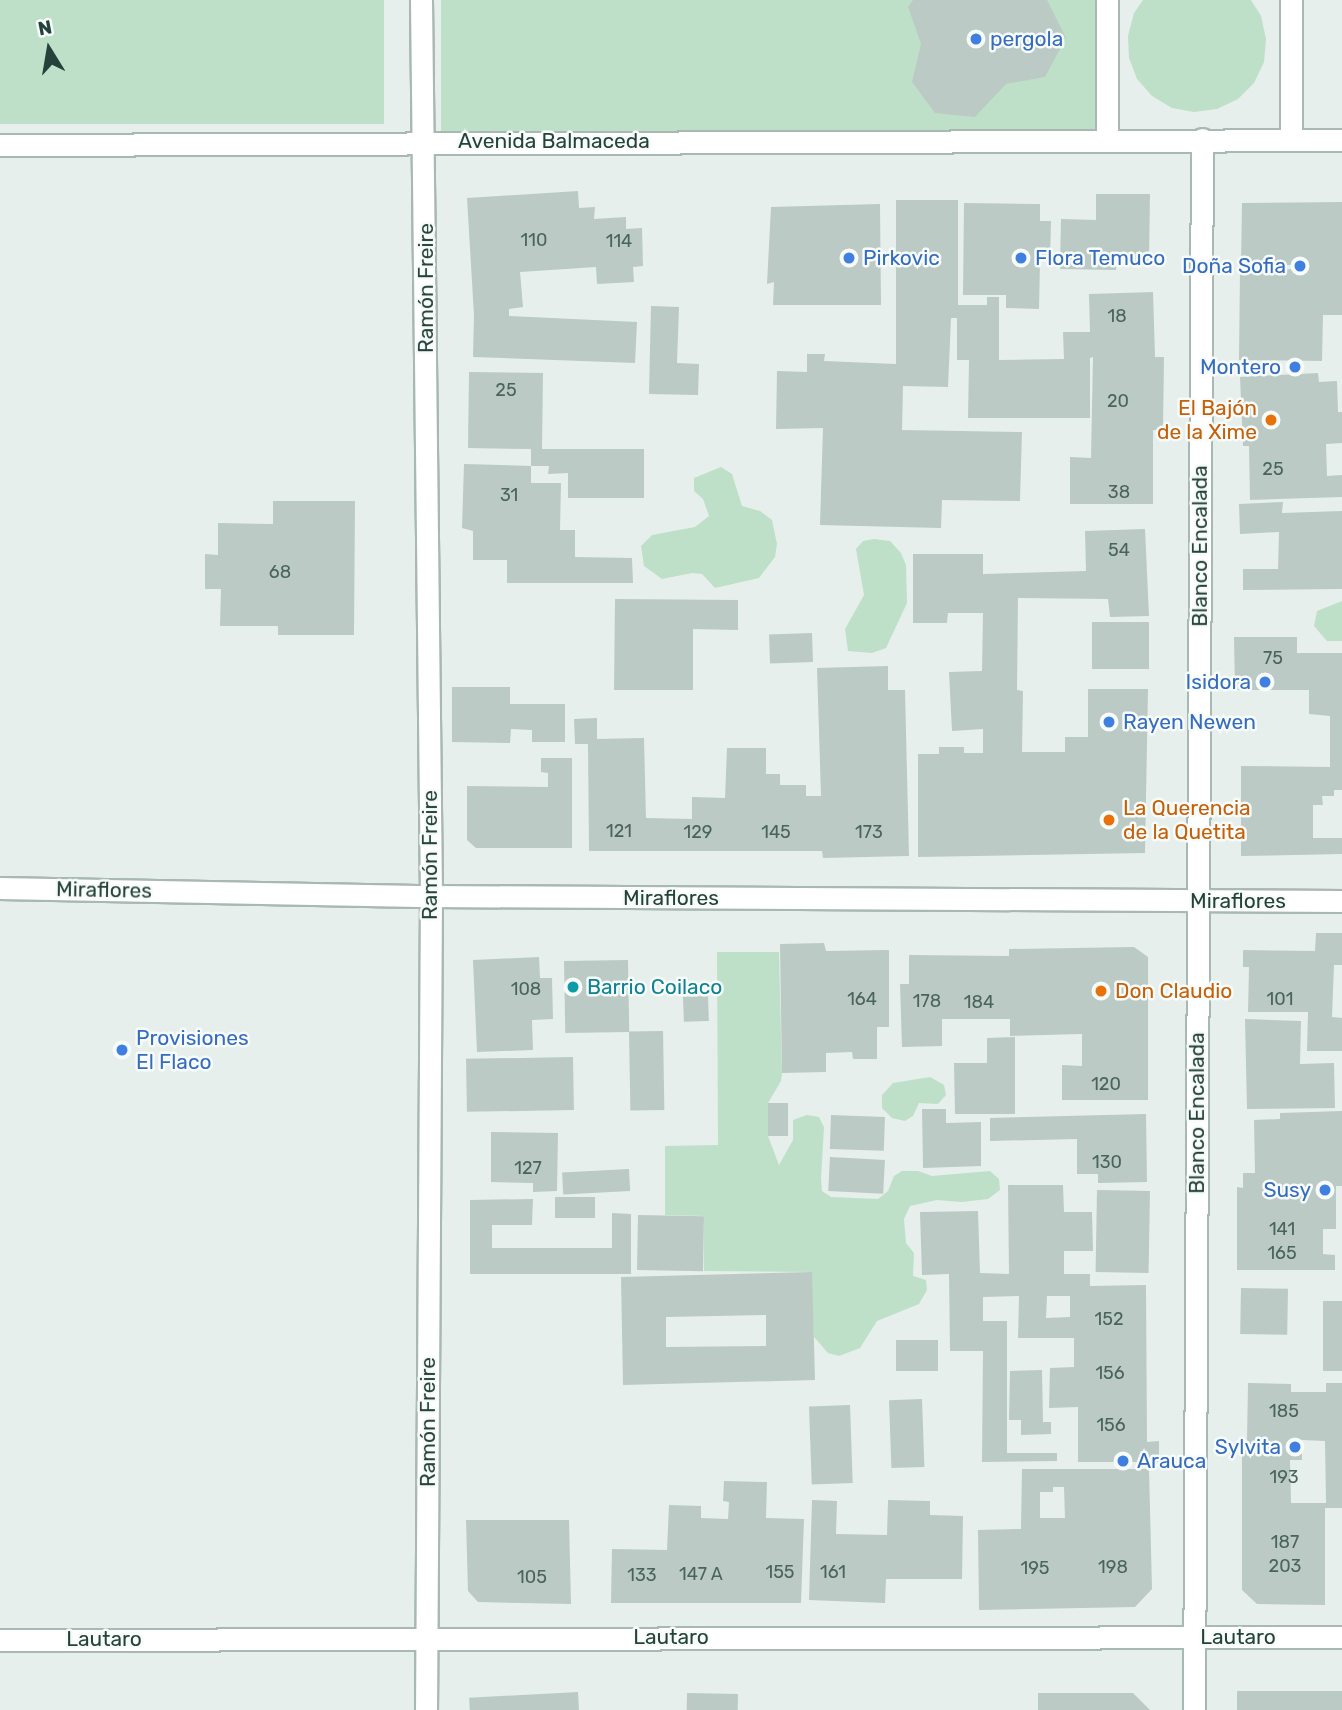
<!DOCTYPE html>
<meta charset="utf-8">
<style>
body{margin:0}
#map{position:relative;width:1342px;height:1710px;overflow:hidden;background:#e6efeb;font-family:Rubik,sans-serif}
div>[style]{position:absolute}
.green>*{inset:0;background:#bfe0c8;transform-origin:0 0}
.building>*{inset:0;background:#bbcac4;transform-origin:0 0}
.roads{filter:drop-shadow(2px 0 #a8b8b2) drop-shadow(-2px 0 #a8b8b2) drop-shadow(0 2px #a8b8b2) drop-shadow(0 -2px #a8b8b2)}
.minor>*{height:21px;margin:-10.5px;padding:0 10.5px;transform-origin:10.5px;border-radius:10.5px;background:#fff}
.tertiary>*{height:21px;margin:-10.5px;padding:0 10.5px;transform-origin:10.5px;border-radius:10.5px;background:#fff}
.secondary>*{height:21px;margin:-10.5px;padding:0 10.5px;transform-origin:10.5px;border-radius:10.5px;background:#fff}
.dots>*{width:19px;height:19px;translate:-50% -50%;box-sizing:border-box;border:4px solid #f7fbf9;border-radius:50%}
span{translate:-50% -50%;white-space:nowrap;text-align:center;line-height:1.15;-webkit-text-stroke:5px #f7fbf9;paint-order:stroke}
.number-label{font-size:18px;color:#4a645c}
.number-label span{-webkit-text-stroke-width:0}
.shop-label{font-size:21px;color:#366cbe}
.left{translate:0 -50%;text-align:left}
.right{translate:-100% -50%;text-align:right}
.street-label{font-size:21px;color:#24423a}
.food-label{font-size:21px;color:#c56008}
.culture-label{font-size:21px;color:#0d838f}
.north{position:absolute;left:14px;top:14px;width:70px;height:70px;-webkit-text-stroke:5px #f7fbf9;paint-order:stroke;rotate:349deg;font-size:19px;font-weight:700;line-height:28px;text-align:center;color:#24423a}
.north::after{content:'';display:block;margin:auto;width:24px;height:32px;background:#24423a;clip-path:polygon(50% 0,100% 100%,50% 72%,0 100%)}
</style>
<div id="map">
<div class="green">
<i style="left:0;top:0;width:384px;height:124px"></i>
<i style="left:441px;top:0;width:660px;height:135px"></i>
<i style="clip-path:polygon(1143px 0,1251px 0,1261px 16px,1266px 39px,1264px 62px,1254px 83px,1238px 99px,1217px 109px,1194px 112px,1172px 108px,1152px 96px,1137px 79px,1129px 58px,1128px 36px,1134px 13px)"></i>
<i style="clip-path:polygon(721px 467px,732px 474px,742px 506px,760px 511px,772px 520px,777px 544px,775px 557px,759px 578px,715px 588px,702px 574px,692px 573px,662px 579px,644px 566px,641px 546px,652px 535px,695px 527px,709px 516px,703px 499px,694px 491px,694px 478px)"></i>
<i style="clip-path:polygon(874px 539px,890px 541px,901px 553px,906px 565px,907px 603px,886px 648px,872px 653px,848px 651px,845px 629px,864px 595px,856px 549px,863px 541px)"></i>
<i style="clip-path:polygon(1342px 601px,1342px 641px,1327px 641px,1314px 626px,1317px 611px)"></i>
<i style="clip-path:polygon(717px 952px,779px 952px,782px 1073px,781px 1081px,768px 1103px,768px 1136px,779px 1165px,793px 1140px,793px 1120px,807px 1115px,819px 1117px,824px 1127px,821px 1179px,822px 1191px,831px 1197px,878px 1199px,888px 1191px,894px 1176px,902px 1171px,918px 1171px,932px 1176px,990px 1171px,999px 1179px,1000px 1190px,988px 1199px,962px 1202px,937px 1200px,910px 1206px,904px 1219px,906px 1243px,914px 1253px,913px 1276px,926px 1280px,927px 1290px,919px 1304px,877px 1321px,860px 1348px,839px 1356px,828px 1353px,814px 1337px,810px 1272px,704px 1271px,704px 1216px,665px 1215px,665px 1146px,718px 1145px)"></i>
<i style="clip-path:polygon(930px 1077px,944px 1085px,946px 1095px,938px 1104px,919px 1103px,913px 1116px,905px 1121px,892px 1118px,882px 1108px,882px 1095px,893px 1083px)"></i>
</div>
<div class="building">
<i style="clip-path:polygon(913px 0,1047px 0,1066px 38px,1045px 77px,1006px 84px,975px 117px,935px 113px,912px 82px,921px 44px,908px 7px)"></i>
<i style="clip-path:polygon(578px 191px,579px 208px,595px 207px,594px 219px,626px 217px,626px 229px,642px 228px,643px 266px,633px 267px,634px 282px,597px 284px,596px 267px,520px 272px,523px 307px,509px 309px,509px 316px,637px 322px,635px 363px,473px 357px,474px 315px,467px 198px)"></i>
<i style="clip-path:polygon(1096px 194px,1150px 194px,1149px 261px,1116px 260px,1116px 270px,1060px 269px,1061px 219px,1096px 220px)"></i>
<i style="clip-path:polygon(896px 200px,958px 200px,958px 305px,987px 305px,987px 297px,999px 297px,999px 360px,1064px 359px,1063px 332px,1090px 332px,1089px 294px,1153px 292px,1155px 357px,1164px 357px,1163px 430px,1153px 430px,1153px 504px,1070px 504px,1070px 457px,1091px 458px,1093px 357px,1090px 358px,1090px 418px,968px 418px,969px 360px,957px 360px,957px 318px,951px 318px,948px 387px,903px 386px,902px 430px,1022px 432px,1020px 501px,942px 500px,941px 528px,820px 525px,823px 428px,776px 429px,777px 371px,807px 372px,807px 354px,825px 354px,824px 361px,896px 364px)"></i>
<i style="clip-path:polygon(1342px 202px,1342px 315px,1323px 315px,1322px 361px,1239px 360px,1240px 270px,1305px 269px,1305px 265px,1241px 265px,1242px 203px)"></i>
<i style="clip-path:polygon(964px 203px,1040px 204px,1040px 221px,1051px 221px,1050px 261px,1040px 261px,1039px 309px,1006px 308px,1006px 295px,963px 295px)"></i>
<i style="clip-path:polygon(880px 204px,881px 305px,773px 305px,774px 282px,767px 284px,771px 207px)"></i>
<i style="clip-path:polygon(651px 306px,679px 307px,677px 363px,699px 364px,698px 395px,649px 394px)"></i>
<i style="clip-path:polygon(469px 372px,543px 373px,542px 449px,644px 449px,644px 498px,568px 498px,568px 473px,548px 474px,549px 466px,531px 466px,531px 483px,561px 483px,560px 530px,575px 530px,575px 557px,632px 558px,633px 583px,507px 583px,507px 560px,473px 560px,473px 531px,462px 528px,464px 464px,531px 466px,531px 449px,468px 448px)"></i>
<i style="clip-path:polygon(1318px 373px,1319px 382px,1337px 381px,1338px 412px,1342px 412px,1342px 443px,1326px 444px,1327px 476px,1342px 475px,1342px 497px,1250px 500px,1249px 446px,1243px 446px,1240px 377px)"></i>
<i style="clip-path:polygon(273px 501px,355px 501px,354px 635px,278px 635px,278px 626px,220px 626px,221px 589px,205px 589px,205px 554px,218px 555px,218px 523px,273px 524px)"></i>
<i style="clip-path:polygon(1283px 502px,1282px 513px,1342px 511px,1342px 589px,1243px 590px,1243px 569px,1278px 569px,1279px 532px,1240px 534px,1239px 504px)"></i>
<i style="clip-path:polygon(1145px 529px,1149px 616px,1110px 617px,1108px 599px,1018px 598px,1017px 690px,1023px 691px,1022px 752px,1065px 752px,1065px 737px,1088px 737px,1088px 689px,1148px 689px,1145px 853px,918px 857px,918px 754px,939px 754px,939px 747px,964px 747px,964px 753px,983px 753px,983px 729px,952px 731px,949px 672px,982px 671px,983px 613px,948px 613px,947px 623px,913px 623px,913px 554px,983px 554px,983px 574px,1086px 571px,1085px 531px)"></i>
<i style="clip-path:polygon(615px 599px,738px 600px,738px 630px,693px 629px,693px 690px,614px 690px)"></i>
<i style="left:1149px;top:622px;width:47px;height:57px;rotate:90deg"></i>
<i style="left:812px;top:633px;width:29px;height:43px;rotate:88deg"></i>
<i style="clip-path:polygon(1234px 637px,1297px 637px,1297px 653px,1342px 653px,1342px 790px,1334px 790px,1334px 796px,1322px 796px,1323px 805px,1313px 805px,1313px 838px,1342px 838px,1342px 854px,1241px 856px,1241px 766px,1330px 767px,1330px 716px,1309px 714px,1309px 690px,1235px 690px)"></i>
<i style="clip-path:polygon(888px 666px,888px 690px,905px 690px,909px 856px,823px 858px,822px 851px,589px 851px,588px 744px,575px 744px,574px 719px,597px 718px,597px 739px,644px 738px,646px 818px,692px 819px,692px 797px,725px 798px,727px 748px,766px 748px,766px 774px,780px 774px,780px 785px,806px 785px,806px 796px,821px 796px,817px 668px)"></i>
<i style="clip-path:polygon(452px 687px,510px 687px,510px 704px,565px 704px,565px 742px,532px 742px,532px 730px,511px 729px,510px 743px,452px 742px)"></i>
<i style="clip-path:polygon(541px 758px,572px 758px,572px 848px,476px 848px,467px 840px,467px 786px,548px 787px,548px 773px,541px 772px)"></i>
<i style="clip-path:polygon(1316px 933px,1342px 933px,1342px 965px,1334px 965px,1332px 1017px,1342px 1018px,1342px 1051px,1307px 1051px,1308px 1012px,1248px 1012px,1249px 967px,1243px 967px,1243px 950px,1315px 951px)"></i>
<i style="clip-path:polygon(824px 943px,826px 951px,889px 950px,889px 1027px,877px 1027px,877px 1059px,853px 1059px,852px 1052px,826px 1053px,826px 1072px,782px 1073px,780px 944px)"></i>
<i style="clip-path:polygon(1134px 947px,1148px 957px,1148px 1100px,1062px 1100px,1062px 1065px,1082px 1066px,1082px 1034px,1010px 1036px,1010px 1019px,942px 1019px,942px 1046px,902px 1047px,900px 984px,909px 984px,909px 955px,1009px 956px,1009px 949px)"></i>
<i style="clip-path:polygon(539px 957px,540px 978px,552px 978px,553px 1019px,532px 1020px,533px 1050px,477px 1052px,473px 960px)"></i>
<i style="left:628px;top:960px;width:72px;height:64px;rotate:89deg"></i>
<i style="left:708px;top:996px;width:25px;height:25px;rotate:88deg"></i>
<i style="clip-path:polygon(1245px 1019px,1301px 1021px,1300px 1064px,1334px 1063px,1335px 1108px,1247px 1109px)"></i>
<i style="left:663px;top:1031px;width:79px;height:34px;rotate:89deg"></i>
<i style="clip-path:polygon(1015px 1037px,1015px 1114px,955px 1114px,954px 1063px,987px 1063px,987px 1038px)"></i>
<i style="left:573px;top:1057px;width:53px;height:107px;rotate:89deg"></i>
<i style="left:768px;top:1103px;width:20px;height:33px"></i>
<i style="clip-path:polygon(922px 1109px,946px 1109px,946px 1123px,981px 1122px,981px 1166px,923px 1168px)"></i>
<i style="clip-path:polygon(1342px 1111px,1342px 1186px,1336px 1186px,1336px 1229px,1323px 1229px,1323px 1254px,1335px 1255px,1335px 1270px,1237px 1270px,1237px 1187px,1243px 1188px,1243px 1173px,1255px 1173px,1254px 1120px,1280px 1119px,1280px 1113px)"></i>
<i style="clip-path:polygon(1146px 1114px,1147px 1182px,1098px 1183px,1098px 1174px,1077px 1174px,1077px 1139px,990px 1141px,990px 1118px)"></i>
<i style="left:831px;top:1115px;width:54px;height:34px;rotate:2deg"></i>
<i style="clip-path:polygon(491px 1132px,558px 1133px,557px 1191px,533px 1192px,533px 1183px,491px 1182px)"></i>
<i style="left:830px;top:1157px;width:55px;height:34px;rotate:3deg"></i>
<i style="left:629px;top:1169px;width:22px;height:67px;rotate:87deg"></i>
<i style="clip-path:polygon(evenodd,1008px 1185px,1063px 1185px,1064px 1212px,1092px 1212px,1093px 1251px,1064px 1251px,1064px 1274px,1090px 1274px,1090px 1286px,1146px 1285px,1147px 1442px,1159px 1441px,1159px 1462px,1078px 1462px,1078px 1407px,1049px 1408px,1050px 1368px,1074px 1367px,1074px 1338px,1018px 1338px,1019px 1296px,983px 1297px,983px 1321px,1007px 1321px,1007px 1453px,1057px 1453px,1057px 1461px,982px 1462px,983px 1351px,950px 1351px,949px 1274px,922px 1275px,920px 1212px,978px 1211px,980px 1273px,1009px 1274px,1008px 1185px,1047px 1296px,1070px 1296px,1070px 1317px,1046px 1318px,1047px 1296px)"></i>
<i style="left:1097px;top:1190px;width:53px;height:82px;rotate:1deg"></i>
<i style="left:595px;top:1197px;width:21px;height:40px;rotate:90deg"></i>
<i style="clip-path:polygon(533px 1199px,532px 1225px,492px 1225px,492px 1248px,612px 1248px,612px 1213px,631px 1214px,631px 1274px,470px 1274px,470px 1200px)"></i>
<i style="left:638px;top:1215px;width:66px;height:55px;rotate:1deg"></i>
<i style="clip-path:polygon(evenodd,812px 1272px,815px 1380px,623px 1385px,621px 1277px,812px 1272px,766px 1315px,766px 1346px,666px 1347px,666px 1317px,766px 1315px)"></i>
<i style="left:1241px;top:1288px;width:47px;height:46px;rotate:1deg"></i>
<i style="left:1323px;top:1301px;width:19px;height:70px"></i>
<i style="left:896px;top:1340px;width:42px;height:31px"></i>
<i style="clip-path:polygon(1042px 1370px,1043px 1422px,1051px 1422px,1051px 1434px,1021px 1435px,1021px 1420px,1009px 1420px,1010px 1371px)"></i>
<i style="clip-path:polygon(evenodd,1248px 1383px,1291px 1384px,1291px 1392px,1326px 1392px,1326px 1383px,1342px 1383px,1342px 1508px,1325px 1508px,1325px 1605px,1257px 1604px,1242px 1590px,1242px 1441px,1247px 1441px,1248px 1383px,1302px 1440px,1325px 1441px,1326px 1503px,1291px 1503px,1290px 1460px,1302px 1460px,1302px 1440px)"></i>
<i style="left:922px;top:1399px;width:68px;height:33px;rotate:88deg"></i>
<i style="left:850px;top:1405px;width:78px;height:41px;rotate:88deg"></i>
<i style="clip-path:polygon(evenodd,1022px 1469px,1149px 1469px,1152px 1589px,1135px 1607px,979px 1610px,978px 1530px,1021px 1529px,1022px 1469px,1053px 1487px,1064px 1487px,1065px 1518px,1040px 1518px,1040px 1492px,1053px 1492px,1053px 1487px)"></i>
<i style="clip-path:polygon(724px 1481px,767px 1482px,766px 1518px,804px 1519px,801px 1603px,611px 1603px,612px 1549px,667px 1550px,669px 1505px,701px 1506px,701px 1518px,728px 1519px,729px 1502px,723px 1501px)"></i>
<i style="clip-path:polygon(812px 1500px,837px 1501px,836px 1534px,887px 1535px,888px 1500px,930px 1501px,930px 1515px,963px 1516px,962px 1579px,886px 1579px,885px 1603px,809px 1600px)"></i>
<i style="clip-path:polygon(466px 1520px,569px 1520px,571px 1604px,478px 1602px,468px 1591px)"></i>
<i style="left:1342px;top:1691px;width:19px;height:105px;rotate:90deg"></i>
<i style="left:578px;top:1692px;width:18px;height:109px;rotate:87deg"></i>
<i style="left:687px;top:1693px;width:51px;height:17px;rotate:1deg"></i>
<i style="clip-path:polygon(1038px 1693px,1133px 1693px,1150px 1710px,1038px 1710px)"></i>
</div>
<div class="roads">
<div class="minor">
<i style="left:421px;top:0;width:896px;rotate:89.36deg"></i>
<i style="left:431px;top:896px;width:814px;rotate:90.35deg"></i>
<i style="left:0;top:888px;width:431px;rotate:1.1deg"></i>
<i style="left:431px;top:896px;width:911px;rotate:0.31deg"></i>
<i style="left:1194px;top:1710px;width:1571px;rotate:-89.71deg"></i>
</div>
<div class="tertiary">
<i style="left:0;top:1640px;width:1342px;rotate:-0.13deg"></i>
</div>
<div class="secondary">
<i style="left:1107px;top:0;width:139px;rotate:90deg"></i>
<i style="left:1291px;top:140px;width:140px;rotate:-90deg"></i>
<i style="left:0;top:145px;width:1342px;rotate:-0.21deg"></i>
</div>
</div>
<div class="dots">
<i style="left:976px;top:39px;background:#3f7fe0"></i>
<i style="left:849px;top:258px;background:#3f7fe0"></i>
<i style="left:1021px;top:258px;background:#3f7fe0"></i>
<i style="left:1300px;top:266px;background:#3f7fe0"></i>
<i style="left:1295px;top:367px;background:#3f7fe0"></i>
<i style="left:1271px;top:420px;background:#e8710a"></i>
<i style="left:1265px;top:682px;background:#3f7fe0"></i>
<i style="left:1109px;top:722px;background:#3f7fe0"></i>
<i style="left:1109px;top:820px;background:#e8710a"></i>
<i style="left:573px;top:987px;background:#0f9aa8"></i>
<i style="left:1101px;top:991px;background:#e8710a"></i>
<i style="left:122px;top:1050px;background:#3f7fe0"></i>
<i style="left:1325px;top:1190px;background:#3f7fe0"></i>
<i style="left:1295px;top:1447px;background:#3f7fe0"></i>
<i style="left:1123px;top:1461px;background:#3f7fe0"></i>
</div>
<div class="number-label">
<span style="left:534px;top:240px">110</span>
<span style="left:619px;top:241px">114</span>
<span style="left:1117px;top:316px">18</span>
<span style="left:506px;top:390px">25</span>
<span style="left:1118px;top:401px">20</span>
<span style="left:1273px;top:469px">25</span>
<span style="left:1119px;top:492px">38</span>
<span style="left:509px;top:495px">31</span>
<span style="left:1119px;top:550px">54</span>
<span style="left:280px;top:572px">68</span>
<span style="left:1273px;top:658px">75</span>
<span style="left:619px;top:831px">121</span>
<span style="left:698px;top:832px">129</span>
<span style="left:776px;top:832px">145</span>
<span style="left:869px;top:832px">173</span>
<span style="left:526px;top:989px">108</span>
<span style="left:862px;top:999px">164</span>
<span style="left:1280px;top:999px">101</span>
<span style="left:927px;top:1001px">178</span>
<span style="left:979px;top:1002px">184</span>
<span style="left:1106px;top:1084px">120</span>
<span style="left:1107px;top:1162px">130</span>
<span style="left:528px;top:1168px">127</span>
<span style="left:1282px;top:1229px">141</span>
<span style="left:1282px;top:1253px">165</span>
<span style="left:1109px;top:1319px">152</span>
<span style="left:1110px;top:1373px">156</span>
<span style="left:1284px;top:1411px">185</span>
<span style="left:1111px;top:1425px">156</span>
<span style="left:1284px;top:1477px">193</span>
<span style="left:1285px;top:1542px">187</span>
<span style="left:1285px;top:1566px">203</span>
<span style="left:1113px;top:1567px">198</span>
<span style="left:1035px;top:1568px">195</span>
<span style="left:780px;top:1572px">155</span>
<span style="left:833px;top:1572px">161</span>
<span style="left:701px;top:1574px">147 A</span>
<span style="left:642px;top:1575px">133</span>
<span style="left:532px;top:1577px">105</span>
</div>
<div class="shop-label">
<span class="left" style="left:990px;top:39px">pergola</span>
<span class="left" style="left:863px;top:258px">Pirkovic</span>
<span class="left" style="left:1035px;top:258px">Flora Temuco</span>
<span class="right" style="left:1286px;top:266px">Doña Sofia</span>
<span class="right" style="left:1281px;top:367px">Montero</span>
<span class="right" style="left:1251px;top:682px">Isidora</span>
<span class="left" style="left:1123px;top:722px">Rayen Newen</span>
<span class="left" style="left:136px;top:1050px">Provisiones<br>El Flaco</span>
<span class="right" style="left:1311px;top:1190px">Susy</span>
<span class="right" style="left:1281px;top:1447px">Sylvita</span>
<span class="left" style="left:1137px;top:1461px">Arauca</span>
</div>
<div class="street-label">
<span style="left:554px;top:141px">Avenida Balmaceda</span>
<span style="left:426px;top:288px;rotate:-90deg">Ramón Freire</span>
<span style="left:1200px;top:546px;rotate:-90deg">Blanco Encalada</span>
<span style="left:430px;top:855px;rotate:-90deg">Ramón Freire</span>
<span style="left:104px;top:890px;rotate:1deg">Miraflores</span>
<span style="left:671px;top:898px">Miraflores</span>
<span style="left:1238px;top:901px">Miraflores</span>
<span style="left:1197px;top:1113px;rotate:-90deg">Blanco Encalada</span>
<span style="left:428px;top:1422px;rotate:-90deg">Ramón Freire</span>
<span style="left:671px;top:1637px">Lautaro</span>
<span style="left:1238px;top:1637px">Lautaro</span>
<span style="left:104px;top:1639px">Lautaro</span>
</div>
<div class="food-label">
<span class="right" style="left:1257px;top:420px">El Bajón<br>de la Xime</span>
<span class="left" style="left:1123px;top:820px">La Querencia<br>de la Quetita</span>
<span class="left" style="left:1115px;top:991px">Don Claudio</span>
</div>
<div class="culture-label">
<span class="left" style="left:587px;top:987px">Barrio Coilaco</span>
</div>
<div class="north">N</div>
</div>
